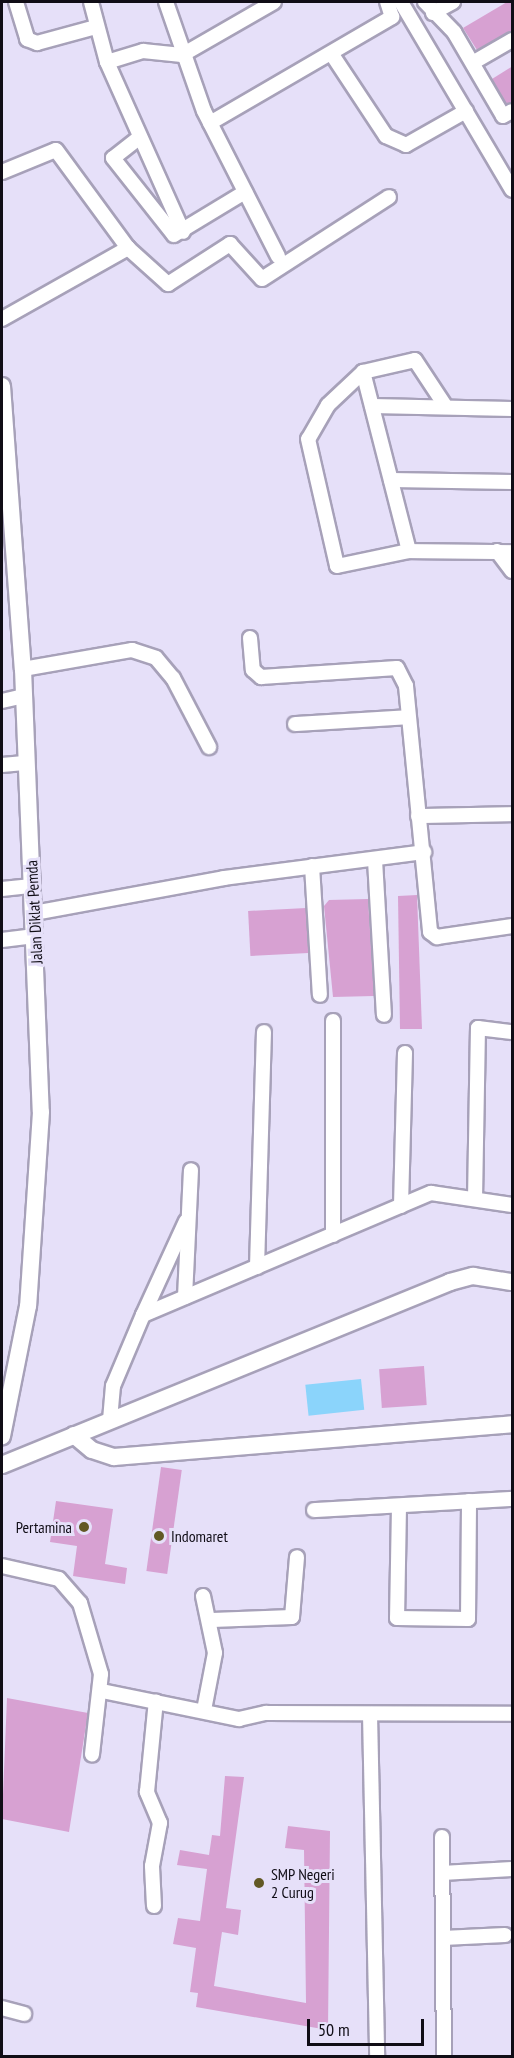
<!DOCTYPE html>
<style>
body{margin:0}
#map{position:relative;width:514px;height:2058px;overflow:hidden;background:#e6e0f9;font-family:"PT Sans Narrow",sans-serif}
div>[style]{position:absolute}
.water>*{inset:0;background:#8bd4fb;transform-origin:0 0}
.building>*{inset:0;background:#d7a1d2;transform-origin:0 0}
.roads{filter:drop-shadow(2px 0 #a7a1b9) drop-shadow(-2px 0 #a7a1b9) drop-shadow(0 2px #a7a1b9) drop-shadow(0 -2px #a7a1b9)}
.minor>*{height:14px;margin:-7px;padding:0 7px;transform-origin:7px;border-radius:7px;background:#fff}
.tertiary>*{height:16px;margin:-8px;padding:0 8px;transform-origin:8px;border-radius:8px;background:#fff}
.dots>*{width:16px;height:16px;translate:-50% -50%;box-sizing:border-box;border:3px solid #e6e0f9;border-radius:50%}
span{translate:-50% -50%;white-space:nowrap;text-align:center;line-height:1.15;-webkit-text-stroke:6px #e6e0f9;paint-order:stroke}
.street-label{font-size:16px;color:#100d16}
.poi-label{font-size:16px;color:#100d16}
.right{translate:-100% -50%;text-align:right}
.left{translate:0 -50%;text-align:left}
.frame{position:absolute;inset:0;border:3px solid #100d16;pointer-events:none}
.scale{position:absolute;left:307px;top:2019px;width:117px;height:27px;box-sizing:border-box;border:3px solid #100d16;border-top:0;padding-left:8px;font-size:18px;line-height:21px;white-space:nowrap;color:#100d16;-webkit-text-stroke:4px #e6e0f9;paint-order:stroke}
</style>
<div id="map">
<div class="water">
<i style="left:361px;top:1379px;width:31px;height:56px;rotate:84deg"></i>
</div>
<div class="building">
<i style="clip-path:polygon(507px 2px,513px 2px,513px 31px,477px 50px,463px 28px)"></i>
<i style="clip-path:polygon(513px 66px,513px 102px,506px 104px,492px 79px)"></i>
<i style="clip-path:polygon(417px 895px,422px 1029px,400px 1029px,398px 896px)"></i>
<i style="clip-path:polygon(368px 899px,374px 996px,333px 997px,324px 906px,329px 900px)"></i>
<i style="left:306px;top:908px;width:45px;height:58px;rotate:87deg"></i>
<i style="left:424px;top:1366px;width:39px;height:45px;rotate:86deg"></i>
<i style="left:161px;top:1467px;width:21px;height:105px;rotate:8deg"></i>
<i style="clip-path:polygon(56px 1501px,113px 1509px,105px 1564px,127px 1568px,125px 1584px,73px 1576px,77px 1546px,50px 1542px)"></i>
<i style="clip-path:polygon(7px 1698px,88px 1713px,69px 1832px,2px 1819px)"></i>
<i style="clip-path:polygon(225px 1776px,244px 1777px,226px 1908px,241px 1910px,238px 1935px,222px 1932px,214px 1986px,306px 2003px,304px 1850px,285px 1848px,288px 1826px,330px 1831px,328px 2030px,196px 2007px,198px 1993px,190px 1992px,196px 1948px,173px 1944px,178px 1918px,200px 1921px,207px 1869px,177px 1865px,180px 1850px,209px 1855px,212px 1835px,220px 1836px)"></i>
</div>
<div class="roads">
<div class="minor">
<i style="left:16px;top:2px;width:39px;rotate:73deg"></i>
<i style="left:27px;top:39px;width:11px;rotate:22deg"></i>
<i style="left:37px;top:43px;width:61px;rotate:-15.2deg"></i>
<i style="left:91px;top:2px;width:62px;rotate:75.1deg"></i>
<i style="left:107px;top:62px;width:38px;rotate:-17deg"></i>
<i style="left:143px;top:51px;width:39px;rotate:6deg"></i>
<i style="left:182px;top:55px;width:106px;rotate:-29.9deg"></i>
<i style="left:166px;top:2px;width:115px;rotate:70.8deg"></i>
<i style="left:204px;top:111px;width:163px;rotate:63deg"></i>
<i style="left:401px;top:2px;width:218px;rotate:59.4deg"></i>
<i style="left:425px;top:2px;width:42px;rotate:46deg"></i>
<i style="left:454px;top:32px;width:97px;rotate:59.7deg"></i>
<i style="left:503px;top:116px;width:10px;rotate:-29deg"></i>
<i style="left:433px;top:13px;width:23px;rotate:-29deg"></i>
<i style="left:333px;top:56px;width:96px;rotate:56.5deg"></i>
<i style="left:386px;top:136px;width:22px;rotate:24deg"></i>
<i style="left:406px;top:145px;width:69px;rotate:-29.5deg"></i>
<i style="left:107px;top:62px;width:186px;rotate:65.9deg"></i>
<i style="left:474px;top:62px;width:44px;rotate:-30.1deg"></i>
<i style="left:210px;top:123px;width:211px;rotate:-30.2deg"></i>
<i style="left:392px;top:17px;width:16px;rotate:-108deg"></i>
<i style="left:140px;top:137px;width:34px;rotate:142deg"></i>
<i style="left:113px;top:158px;width:98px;rotate:51.6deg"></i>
<i style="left:174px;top:235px;width:83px;rotate:-31.2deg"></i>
<i style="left:2px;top:172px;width:58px;rotate:-22.2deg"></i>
<i style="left:56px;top:150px;width:122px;rotate:53.7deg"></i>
<i style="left:128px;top:248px;width:54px;rotate:42deg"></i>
<i style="left:168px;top:284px;width:74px;rotate:-32.8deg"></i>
<i style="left:230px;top:244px;width:47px;rotate:47.6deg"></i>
<i style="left:262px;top:279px;width:151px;rotate:-32.8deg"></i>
<i style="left:2px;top:319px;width:145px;rotate:-29.4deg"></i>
<i style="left:363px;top:372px;width:48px;rotate:136.7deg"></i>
<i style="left:328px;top:405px;width:39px;rotate:120deg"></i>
<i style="left:308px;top:439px;width:130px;rotate:77.1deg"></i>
<i style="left:337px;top:566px;width:74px;rotate:-11.8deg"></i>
<i style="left:409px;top:551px;width:103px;rotate:0.6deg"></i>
<i style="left:372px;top:406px;width:140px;rotate:1.2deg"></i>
<i style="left:391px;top:480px;width:121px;rotate:0.9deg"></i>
<i style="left:409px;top:551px;width:185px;rotate:-104.4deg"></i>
<i style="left:363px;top:372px;width:53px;rotate:-13deg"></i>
<i style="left:415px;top:360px;width:56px;rotate:56.6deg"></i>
<i style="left:497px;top:551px;width:25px;rotate:53deg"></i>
<i style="left:250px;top:638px;width:32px;rotate:85deg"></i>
<i style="left:253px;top:670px;width:11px;rotate:41deg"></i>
<i style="left:261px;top:677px;width:136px;rotate:-3.8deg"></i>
<i style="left:397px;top:668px;width:20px;rotate:63deg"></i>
<i style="left:406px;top:686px;width:247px;rotate:84.4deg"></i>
<i style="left:430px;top:932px;width:9px;rotate:36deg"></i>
<i style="left:437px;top:937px;width:76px;rotate:-8.3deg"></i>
<i style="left:23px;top:669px;width:111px;rotate:-9.9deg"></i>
<i style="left:132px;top:650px;width:25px;rotate:18deg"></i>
<i style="left:156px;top:658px;width:26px;rotate:50deg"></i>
<i style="left:173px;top:678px;width:78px;rotate:62.4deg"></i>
<i style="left:2px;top:701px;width:23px;rotate:-13deg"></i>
<i style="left:295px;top:724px;width:113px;rotate:-3.5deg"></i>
<i style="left:2px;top:765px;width:25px;rotate:-5deg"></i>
<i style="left:418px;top:816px;width:94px;rotate:-1.2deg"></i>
<i style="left:375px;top:860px;width:155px;rotate:86.7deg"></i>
<i style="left:312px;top:866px;width:129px;rotate:86.5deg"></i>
<i style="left:2px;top:889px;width:30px;rotate:-6deg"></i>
<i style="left:34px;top:913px;width:193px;rotate:-10.4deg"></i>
<i style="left:224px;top:878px;width:202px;rotate:-7.4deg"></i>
<i style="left:2px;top:940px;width:33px;rotate:-7deg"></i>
<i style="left:475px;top:1199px;width:171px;rotate:-89deg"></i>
<i style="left:478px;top:1028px;width:34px;rotate:7deg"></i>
<i style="left:401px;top:1206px;width:153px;rotate:-88.5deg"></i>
<i style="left:333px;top:1235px;width:214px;rotate:-90deg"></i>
<i style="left:257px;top:1267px;width:235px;rotate:-88.3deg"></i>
<i style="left:185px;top:1297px;width:127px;rotate:-87.3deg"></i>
<i style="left:143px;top:1315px;width:103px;rotate:-65.4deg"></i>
<i style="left:110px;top:1420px;width:34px;rotate:-85deg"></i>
<i style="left:113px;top:1386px;width:77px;rotate:-67.1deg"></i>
<i style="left:143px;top:1315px;width:313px;rotate:-23deg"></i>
<i style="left:431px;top:1193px;width:82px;rotate:8.4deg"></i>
<i style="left:399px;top:1506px;width:112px;rotate:91deg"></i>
<i style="left:397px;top:1618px;width:71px;rotate:0.8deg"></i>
<i style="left:468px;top:1619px;width:118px;rotate:-89.5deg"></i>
<i style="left:314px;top:1510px;width:198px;rotate:-3.2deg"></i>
<i style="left:2px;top:1566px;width:58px;rotate:12.8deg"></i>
<i style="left:59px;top:1579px;width:32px;rotate:49deg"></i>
<i style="left:80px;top:1603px;width:74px;rotate:73.5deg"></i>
<i style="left:101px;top:1674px;width:81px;rotate:96.4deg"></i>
<i style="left:203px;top:1596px;width:58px;rotate:78.1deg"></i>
<i style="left:215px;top:1653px;width:58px;rotate:100.9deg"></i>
<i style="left:212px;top:1620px;width:80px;rotate:-2.1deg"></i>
<i style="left:292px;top:1617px;width:60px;rotate:-85.2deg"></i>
<i style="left:102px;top:1691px;width:140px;rotate:11.6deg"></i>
<i style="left:239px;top:1719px;width:28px;rotate:-13deg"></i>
<i style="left:266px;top:1713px;width:246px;rotate:0.2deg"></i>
<i style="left:370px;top:1714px;width:342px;rotate:88.8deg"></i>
<i style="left:442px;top:1837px;width:219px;rotate:89.5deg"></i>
<i style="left:442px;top:1873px;width:70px;rotate:-3.3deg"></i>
<i style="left:154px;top:1906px;width:40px;rotate:-92.9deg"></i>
<i style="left:152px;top:1866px;width:44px;rotate:-79.5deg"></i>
<i style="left:160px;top:1823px;width:34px;rotate:-113deg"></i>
<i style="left:147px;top:1792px;width:91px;rotate:-84.4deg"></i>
<i style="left:443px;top:1938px;width:62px;rotate:-2.8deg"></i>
<i style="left:2px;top:2008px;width:23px;rotate:15deg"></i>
</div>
<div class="tertiary">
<i style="left:2px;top:386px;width:284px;rotate:85.8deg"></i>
<i style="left:23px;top:669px;width:443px;rotate:87.7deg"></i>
<i style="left:41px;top:1112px;width:194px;rotate:93.8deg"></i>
<i style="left:28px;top:1306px;width:133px;rotate:101.3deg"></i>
<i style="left:74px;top:1435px;width:23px;rotate:40deg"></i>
<i style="left:92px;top:1450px;width:23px;rotate:18deg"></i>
<i style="left:114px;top:1457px;width:399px;rotate:-4.7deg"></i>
<i style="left:2px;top:1465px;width:484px;rotate:-22.2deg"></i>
<i style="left:450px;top:1282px;width:24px;rotate:-15deg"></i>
<i style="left:473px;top:1276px;width:39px;rotate:9deg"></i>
</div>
</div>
<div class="dots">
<i style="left:84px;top:1527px;background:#625824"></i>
<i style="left:159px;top:1536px;background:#625824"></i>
<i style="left:259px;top:1883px;background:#625824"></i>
</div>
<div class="street-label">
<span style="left:34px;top:912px;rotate:-93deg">Jalan Diklat Pemda</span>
</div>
<div class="poi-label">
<span class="right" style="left:72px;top:1527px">Pertamina</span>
<span class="left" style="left:171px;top:1536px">Indomaret</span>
<span class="left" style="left:271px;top:1883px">SMP Negeri<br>2 Curug</span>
</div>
<div class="frame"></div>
<div class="scale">50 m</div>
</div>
